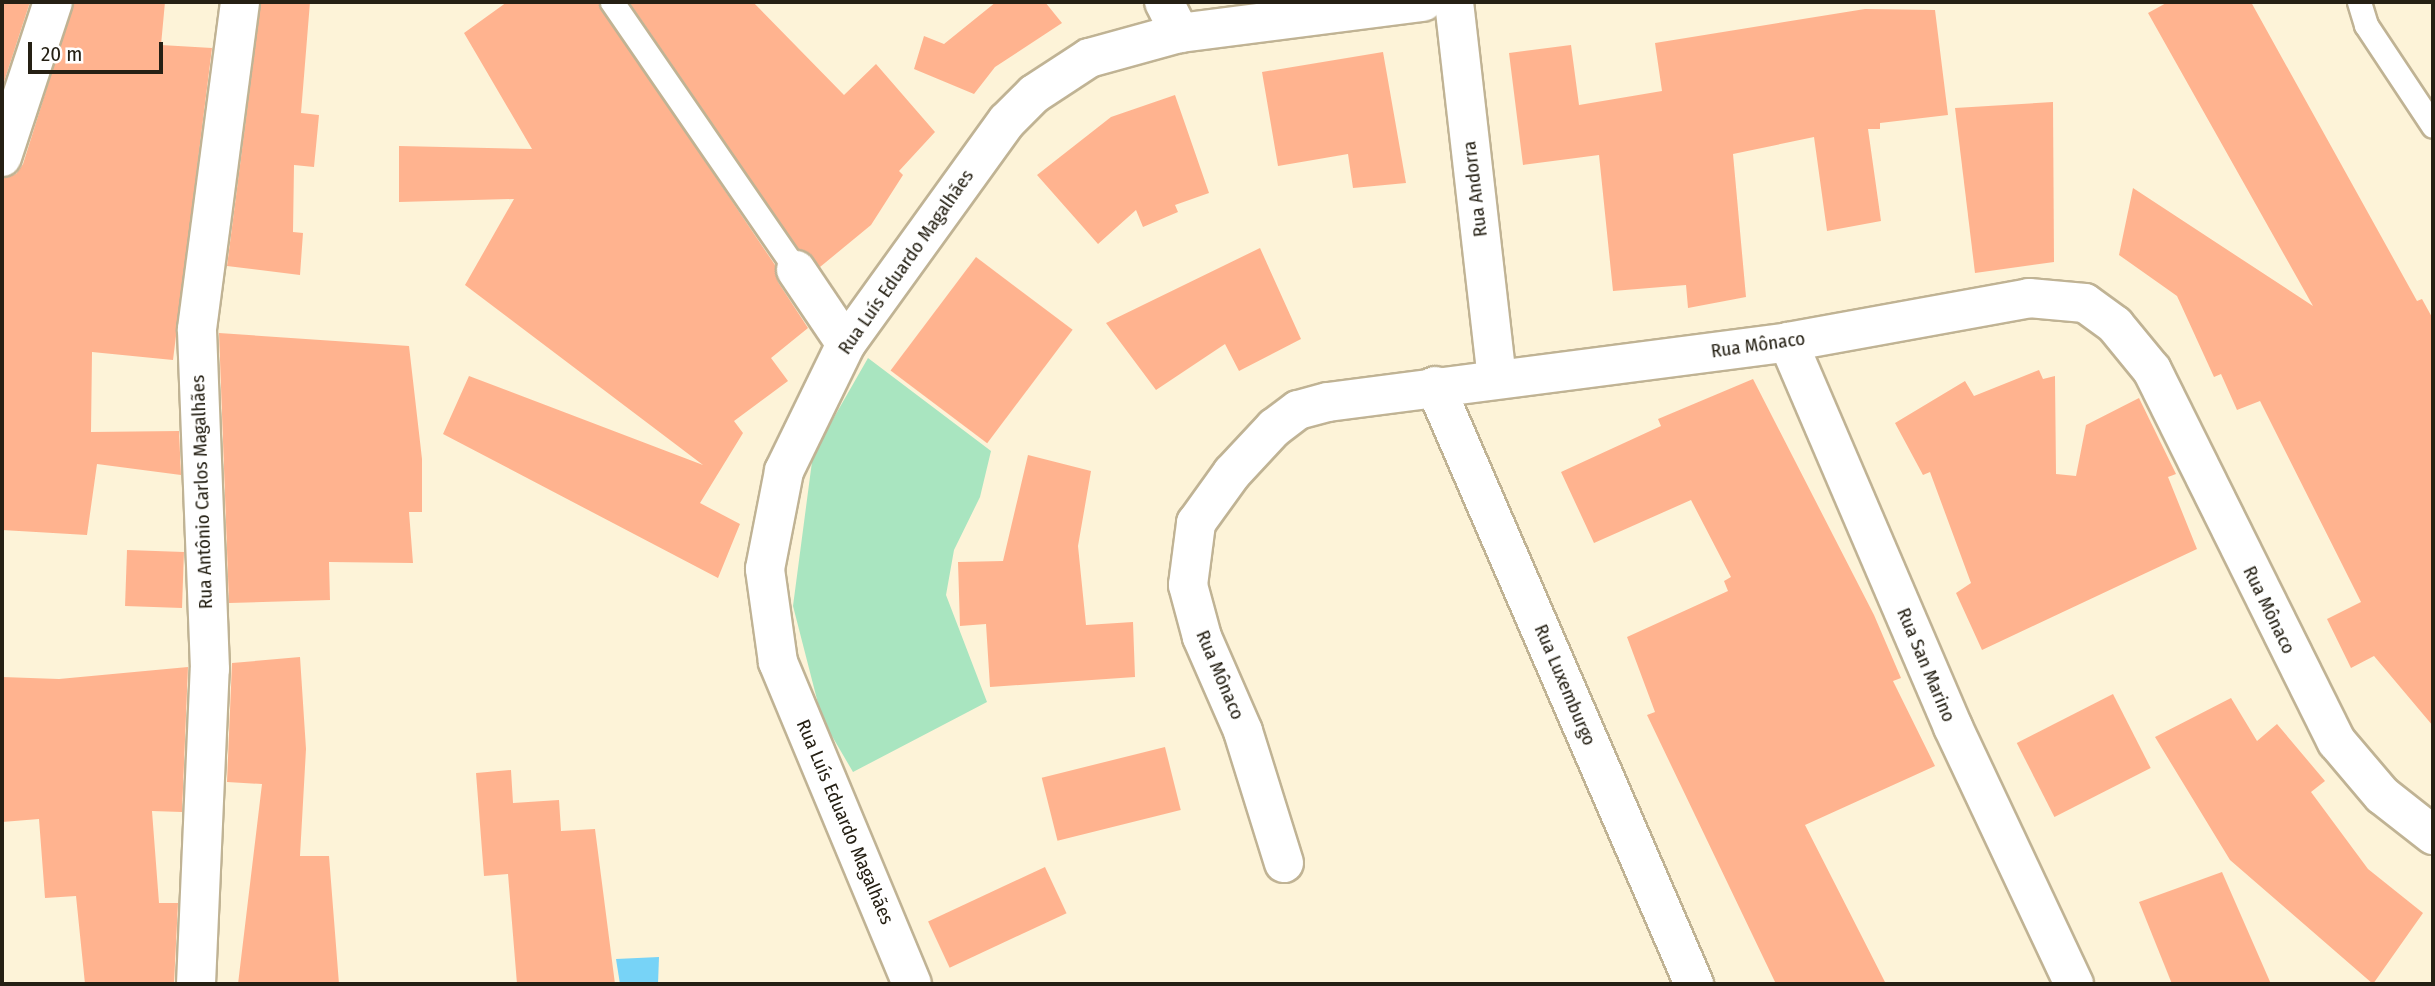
<!DOCTYPE html>
<meta charset="utf-8">
<style>
body{margin:0}
#map{position:relative;width:2435px;height:986px;overflow:hidden;background:#fdf3d8;font-family:"Fira Sans Condensed",sans-serif}
div>[style]{position:absolute}
.green>*{inset:0;background:#a9e5c0}
.water>*{inset:0;background:#77d3f7}
.building>*{inset:0;background:#ffb38f;transform-origin:0 0}
.roads{filter:drop-shadow(2px 0 #c0b394) drop-shadow(-2px 0 #c0b394) drop-shadow(0 2px #c0b394) drop-shadow(0 -2px #c0b394)}
.lane>*{height:23px;margin:-11.5px;padding:0 11.5px;transform-origin:11.5px;border-radius:11.5px;background:#fff}
.street>*{height:38px;margin:-19px;padding:0 19px;transform-origin:19px;border-radius:19px;background:#fff}
.secondary>*{height:38px;margin:-19px;padding:0 19px;transform-origin:19px;border-radius:19px;background:#fff}
span{translate:-50% -50%;white-space:nowrap;text-align:center;line-height:1.15;-webkit-text-stroke:5px #fff;paint-order:stroke}
.street-label{font-size:19px;color:#252014}
.frame{position:absolute;inset:0;border:4px solid #252014;pointer-events:none}
.scale{position:absolute;left:28px;top:42px;width:135px;height:32px;box-sizing:border-box;border:4px solid #252014;border-top:0;padding-left:9px;font-size:21px;line-height:24px;white-space:nowrap;color:#252014;-webkit-text-stroke:5px #fff;paint-order:stroke}
</style>
<div id="map">
<div class="green">
<i style="clip-path:polygon(868px 358px,991px 451px,980px 497px,954px 550px,946px 595px,987px 702px,853px 772px,822px 719px,793px 606px,813px 454px)"></i>
</div>
<div class="water">
<i style="clip-path:polygon(659px 957px,658px 984px,620px 984px,616px 959px)"></i>
</div>
<div class="building">
<i style="clip-path:polygon(2px 2px,30px 2px,2px 88px)"></i>
<i style="clip-path:polygon(74px 2px,165px 2px,161px 45px,212px 48px,173px 360px,92px 352px,91px 432px,179px 431px,181px 475px,97px 464px,87px 535px,2px 530px,2px 178px,16px 174px,23px 164px)"></i>
<i style="clip-path:polygon(261px 2px,310px 2px,301px 113px,319px 115px,314px 167px,294px 165px,293px 232px,303px 233px,300px 275px,227px 266px)"></i>
<i style="clip-path:polygon(507px 2px,598px 2px,775px 265px,778px 282px,808px 328px,771px 358px,788px 381px,734px 421px,743px 433px,700px 503px,740px 524px,718px 578px,443px 434px,469px 376px,703px 465px,465px 285px,514px 199px,399px 202px,399px 146px,532px 149px,464px 33px)"></i>
<i style="clip-path:polygon(629px 2px,753px 2px,844px 95px,876px 64px,935px 132px,899px 171px,903px 175px,871px 225px,820px 267px,798px 249px)"></i>
<i style="clip-path:polygon(996px 2px,1045px 2px,1062px 23px,995px 67px,974px 94px,914px 69px,924px 36px,944px 44px)"></i>
<i style="clip-path:polygon(2168px 2px,2251px 2px,2417px 301px,2422px 299px,2433px 319px,2433px 726px,2374px 656px,2351px 668px,2327px 619px,2361px 602px,2260px 401px,2237px 410px,2221px 374px,2214px 377px,2177px 296px,2119px 255px,2133px 188px,2313px 306px,2148px 13px)"></i>
<i style="clip-path:polygon(1865px 9px,1935px 10px,1948px 115px,1880px 123px,1880px 129px,1868px 129px,1881px 221px,1827px 231px,1814px 137px,1733px 154px,1746px 297px,1688px 308px,1686px 285px,1613px 291px,1599px 155px,1523px 165px,1509px 53px,1571px 45px,1579px 105px,1662px 91px,1655px 43px)"></i>
<i style="clip-path:polygon(1383px 52px,1406px 183px,1353px 188px,1348px 154px,1278px 166px,1262px 72px)"></i>
<i style="clip-path:polygon(1175px 95px,1209px 193px,1175px 205px,1178px 212px,1143px 227px,1136px 210px,1098px 244px,1037px 175px,1111px 117px)"></i>
<i style="clip-path:polygon(2053px 102px,2054px 262px,1975px 273px,1955px 108px)"></i>
<i style="clip-path:polygon(1260px 248px,1301px 339px,1239px 371px,1225px 344px,1156px 390px,1106px 323px)"></i>
<i style="left:976px;top:257px;width:121px;height:142px;rotate:37deg"></i>
<i style="clip-path:polygon(219px 333px,409px 346px,422px 459px,422px 512px,409px 512px,413px 563px,329px 562px,330px 600px,229px 603px)"></i>
<i style="clip-path:polygon(2039px 370px,2043px 379px,2055px 376px,2056px 474px,2076px 476px,2086px 425px,2139px 398px,2176px 474px,2168px 477px,2197px 549px,1982px 650px,1956px 593px,1971px 583px,1930px 472px,1923px 475px,1895px 423px,1965px 381px,1974px 396px)"></i>
<i style="clip-path:polygon(1753px 379px,1874px 615px,1901px 678px,1893px 681px,1935px 766px,1805px 825px,1886px 984px,1776px 984px,1647px 715px,1655px 712px,1627px 637px,1728px 591px,1724px 581px,1731px 577px,1691px 500px,1594px 543px,1561px 472px,1661px 426px,1658px 419px)"></i>
<i style="clip-path:polygon(1028px 455px,1091px 471px,1078px 546px,1086px 625px,1133px 622px,1135px 677px,990px 687px,986px 624px,960px 626px,958px 562px,1003px 561px)"></i>
<i style="left:127px;top:550px;width:57px;height:56px;rotate:2deg"></i>
<i style="clip-path:polygon(300px 657px,306px 749px,300px 856px,329px 856px,339px 984px,238px 984px,262px 784px,227px 782px,232px 663px)"></i>
<i style="clip-path:polygon(188px 667px,182px 812px,152px 811px,159px 903px,178px 903px,174px 984px,85px 984px,76px 896px,45px 898px,39px 819px,2px 822px,2px 677px,59px 679px)"></i>
<i style="left:2113px;top:694px;width:83px;height:108px;rotate:63deg"></i>
<i style="clip-path:polygon(2231px 698px,2257px 741px,2277px 724px,2325px 781px,2311px 792px,2368px 869px,2423px 913px,2373px 984px,2230px 860px,2155px 737px)"></i>
<i style="left:1165px;top:747px;width:65px;height:127px;rotate:76deg"></i>
<i style="clip-path:polygon(511px 770px,513px 803px,559px 800px,561px 831px,595px 829px,615px 984px,517px 984px,508px 874px,484px 876px,476px 773px)"></i>
<i style="left:1045px;top:867px;width:51px;height:129px;rotate:65deg"></i>
<i style="clip-path:polygon(2222px 872px,2271px 984px,2172px 984px,2139px 902px)"></i>
</div>
<div class="roads">
<div class="lane">
<i style="left:612px;top:2px;width:325px;rotate:55.5deg"></i>
<i style="left:2359px;top:2px;width:24px;rotate:73deg"></i>
<i style="left:2366px;top:25px;width:121px;rotate:56.4deg"></i>
</div>
<div class="street">
<i style="left:1164px;top:2px;width:35px;rotate:63deg"></i>
<i style="left:1454px;top:2px;width:377px;rotate:83.5deg"></i>
<i style="left:2px;top:157px;width:163px;rotate:-71.8deg"></i>
<i style="left:796px;top:270px;width:89px;rotate:56deg"></i>
<i style="left:1788px;top:342px;width:419px;rotate:66.8deg"></i>
<i style="left:1953px;top:727px;width:284px;rotate:64.8deg"></i>
<i style="left:1435px;top:386px;width:652px;rotate:66.58deg"></i>
<i style="left:1284px;top:863px;width:138px;rotate:-107.3deg"></i>
<i style="left:1243px;top:731px;width:103px;rotate:-113.6deg"></i>
<i style="left:1202px;top:637px;width:54px;rotate:-105.1deg"></i>
<i style="left:1188px;top:585px;width:63px;rotate:-82.6deg"></i>
<i style="left:1196px;top:523px;width:62px;rotate:-54.2deg"></i>
<i style="left:1232px;top:473px;width:62px;rotate:-47deg"></i>
<i style="left:1274px;top:428px;width:30px;rotate:-37deg"></i>
<i style="left:1298px;top:410px;width:31px;rotate:-15deg"></i>
<i style="left:1328px;top:402px;width:464px;rotate:-7.4deg"></i>
<i style="left:1788px;top:342px;width:245px;rotate:-10.3deg"></i>
<i style="left:2029px;top:298px;width:56px;rotate:5.1deg"></i>
<i style="left:2085px;top:303px;width:37px;rotate:36deg"></i>
<i style="left:2115px;top:325px;width:58px;rotate:50.6deg"></i>
<i style="left:2152px;top:370px;width:415px;rotate:63.6deg"></i>
<i style="left:2337px;top:742px;width:70px;rotate:49.7deg"></i>
<i style="left:2382px;top:795px;width:65px;rotate:38.1deg"></i>
<i style="left:196px;top:984px;width:315px;rotate:-87.5deg"></i>
<i style="left:210px;top:669px;width:340px;rotate:-92.2deg"></i>
<i style="left:197px;top:329px;width:330px;rotate:-82.5deg"></i>
</div>
<div class="secondary">
<i style="left:912px;top:984px;width:349px;rotate:-112.6deg"></i>
<i style="left:778px;top:662px;width:94px;rotate:-98deg"></i>
<i style="left:765px;top:569px;width:100px;rotate:-79deg"></i>
<i style="left:784px;top:471px;width:141px;rotate:-64deg"></i>
<i style="left:846px;top:344px;width:275px;rotate:-54.2deg"></i>
<i style="left:1007px;top:121px;width:38px;rotate:-45deg"></i>
<i style="left:1034px;top:94px;width:66px;rotate:-33.2deg"></i>
<i style="left:1089px;top:58px;width:94px;rotate:-15.4deg"></i>
<i style="left:1180px;top:33px;width:245px;rotate:-7.3deg"></i>
</div>
</div>
<div class="street-label">
<span style="left:1475px;top:189px;rotate:-97deg">Rua Andorra</span>
<span style="left:906px;top:262px;rotate:-55deg">Rua Luís Eduardo Magalhães</span>
<span style="left:1758px;top:345px;rotate:-8deg">Rua Mônaco</span>
<span style="left:202px;top:492px;rotate:-92deg">Rua Antônio Carlos Magalhães</span>
<span style="left:2269px;top:610px;rotate:64deg">Rua Mônaco</span>
<span style="left:1926px;top:665px;rotate:67deg">Rua San Marino</span>
<span style="left:1220px;top:675px;rotate:67deg">Rua Mônaco</span>
<span style="left:1565px;top:685px;rotate:67deg">Rua Luxemburgo</span>
<span style="left:845px;top:822px;rotate:67deg">Rua Luís Eduardo Magalhães</span>
</div>
<div class="frame"></div>
<div class="scale">20 m</div>
</div>
